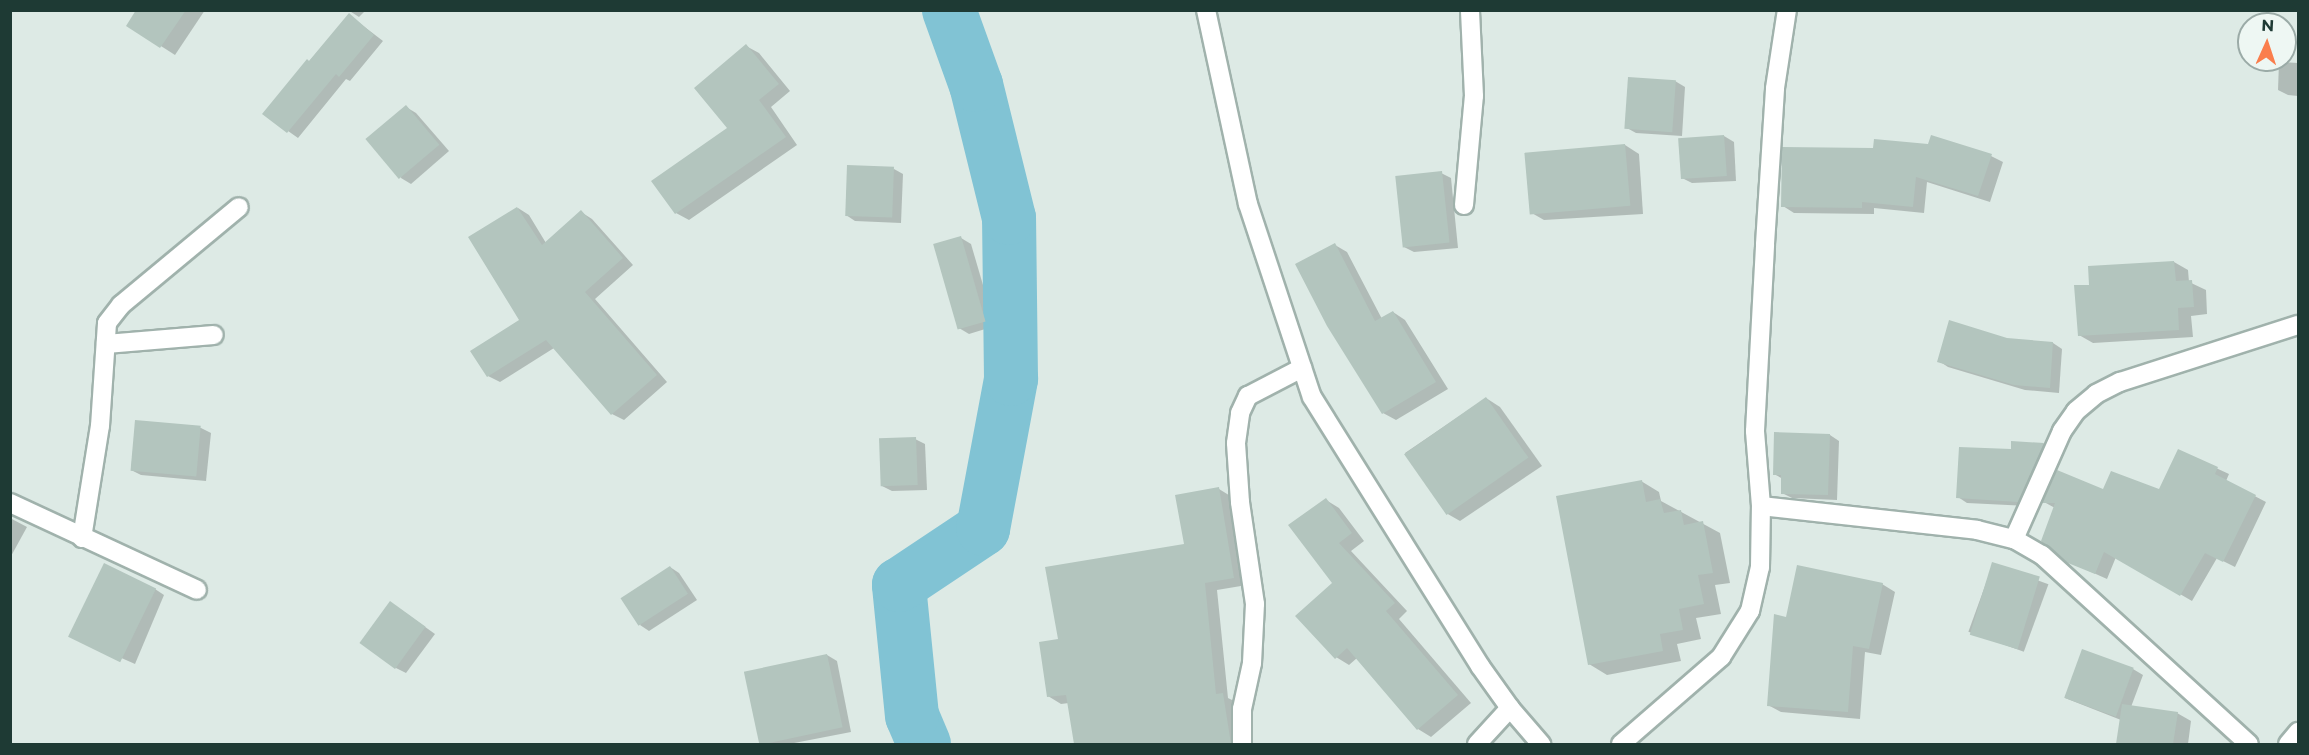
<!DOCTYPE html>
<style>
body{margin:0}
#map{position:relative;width:2309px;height:755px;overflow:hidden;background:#ddeae5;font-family:Montserrat,sans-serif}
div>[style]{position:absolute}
.shadow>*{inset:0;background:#0003;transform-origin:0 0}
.river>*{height:54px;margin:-27px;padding:0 27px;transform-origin:27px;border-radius:27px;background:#81c3d4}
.building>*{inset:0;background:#b3c5be;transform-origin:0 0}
.roads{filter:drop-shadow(2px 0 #a0b2ac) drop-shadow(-2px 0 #a0b2ac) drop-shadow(0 2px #a0b2ac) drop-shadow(0 -2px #a0b2ac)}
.minor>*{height:18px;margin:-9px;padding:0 9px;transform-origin:9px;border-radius:9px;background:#fff}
span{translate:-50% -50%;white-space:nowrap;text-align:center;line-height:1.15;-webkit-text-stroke:5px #eef7f3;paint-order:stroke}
.frame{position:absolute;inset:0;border:12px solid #1e3a34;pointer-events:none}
.north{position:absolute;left:2237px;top:12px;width:60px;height:60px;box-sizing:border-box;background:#eef7f3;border:2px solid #9baba7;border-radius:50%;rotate:3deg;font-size:16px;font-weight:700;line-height:24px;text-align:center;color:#1e3a34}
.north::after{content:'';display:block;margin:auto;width:21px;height:27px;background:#fa7e4c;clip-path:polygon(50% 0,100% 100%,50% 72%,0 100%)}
</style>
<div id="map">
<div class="shadow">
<i style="clip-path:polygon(138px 10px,205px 10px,175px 55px,128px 25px)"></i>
<i style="clip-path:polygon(348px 10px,366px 10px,359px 17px)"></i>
<i style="clip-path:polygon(349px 15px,383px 41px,350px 81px,346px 79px,298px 138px,264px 114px)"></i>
<i style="clip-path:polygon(746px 46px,759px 53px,790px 91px,771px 107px,797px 145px,689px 220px,676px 213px,654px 182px,730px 128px)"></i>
<i style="clip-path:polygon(2279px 62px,2298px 63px,2298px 96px,2288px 95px,2278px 90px)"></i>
<i style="clip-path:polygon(1675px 81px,1685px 87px,1682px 136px,1636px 133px,1627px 128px)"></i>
<i style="clip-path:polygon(406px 107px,416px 113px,449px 151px,411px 184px,401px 178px)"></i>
<i style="clip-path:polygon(1724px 136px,1734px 142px,1736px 181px,1692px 183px,1682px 178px)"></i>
<i style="clip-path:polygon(1625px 145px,1639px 154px,1643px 214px,1544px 220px,1530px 212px)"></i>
<i style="clip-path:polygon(1991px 156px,2003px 162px,1990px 202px,1927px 182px,1924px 213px,1874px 208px,1874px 214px,1794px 213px,1783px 206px)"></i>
<i style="clip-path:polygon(894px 169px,903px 174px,901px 223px,855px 221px,846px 215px)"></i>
<i style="clip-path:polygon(1441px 173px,1451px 178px,1458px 248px,1414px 252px,1404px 247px)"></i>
<i style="clip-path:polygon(518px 208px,529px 215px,546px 243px,581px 212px,592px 219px,633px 265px,595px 299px,667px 382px,624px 420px,612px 414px,554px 348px,500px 382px,488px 376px,521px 320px)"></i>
<i style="clip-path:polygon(961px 238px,971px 244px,995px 326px,969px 334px,959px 328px)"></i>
<i style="clip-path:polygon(1335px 245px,1347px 252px,1382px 319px,1393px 312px,1405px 320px,1448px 389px,1396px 420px,1383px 413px)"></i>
<i style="clip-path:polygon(2174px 262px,2188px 270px,2189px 282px,2206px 290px,2207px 314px,2191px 316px,2193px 337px,2093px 343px,2079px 335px)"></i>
<i style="clip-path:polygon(2007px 340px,2053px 343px,2062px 349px,2059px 393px,2025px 390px,1948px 367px,1939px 361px)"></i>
<i style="clip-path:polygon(1486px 398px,1500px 407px,1542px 466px,1460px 521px,1446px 513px,1405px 453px)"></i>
<i style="clip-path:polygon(136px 422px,201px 428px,211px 433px,206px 481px,141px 475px,131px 470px)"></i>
<i style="clip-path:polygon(1830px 435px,1839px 441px,1837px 500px,1792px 498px,1782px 493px,1783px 479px,1774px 474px)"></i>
<i style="clip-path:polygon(915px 439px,925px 444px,927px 490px,892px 491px,882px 486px)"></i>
<i style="clip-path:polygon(2012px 443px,2044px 444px,2053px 450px,2028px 506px,1967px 503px,1958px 497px,2012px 451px)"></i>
<i style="clip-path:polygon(2179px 451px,2229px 474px,2226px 481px,2266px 502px,2235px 567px,2217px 558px,2192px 601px,2116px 557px,2107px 579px,2069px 562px,2055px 508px,2044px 502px,2104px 491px,2160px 491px)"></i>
<i style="clip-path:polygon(1641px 481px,1659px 492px,1661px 501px,1720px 533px,1730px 583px,1715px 585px,1721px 614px,1696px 618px,1701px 639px,1677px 644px,1681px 661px,1607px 675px,1589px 664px)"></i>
<i style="clip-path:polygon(1219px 489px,1232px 497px,1247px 585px,1217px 590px,1228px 698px,1236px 702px,1243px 744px,1076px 744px,1069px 703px,1061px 704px,1048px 696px,1060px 640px,1185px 546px)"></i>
<i style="clip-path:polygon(1326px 500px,1339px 508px,1364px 541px,1351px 551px,1407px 611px,1399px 619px,1471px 703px,1431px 737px,1418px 729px,1357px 658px,1349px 665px,1336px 657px,1334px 583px)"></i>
<i style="clip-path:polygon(10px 518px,27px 527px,10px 558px)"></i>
<i style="left:1993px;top:564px;width:59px;height:72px;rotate:20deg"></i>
<i style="clip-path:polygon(670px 567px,679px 573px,697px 600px,649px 631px,640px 625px)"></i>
<i style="clip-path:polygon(1882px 584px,1895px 592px,1881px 655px,1865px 652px,1860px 719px,1781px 712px,1768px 705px,1787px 618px)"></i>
<i style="clip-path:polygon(155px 589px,164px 595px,135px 664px,74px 637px)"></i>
<i style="clip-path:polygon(400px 609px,435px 634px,406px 673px,396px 668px)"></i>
<i style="clip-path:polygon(827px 655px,837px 661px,851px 732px,789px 744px,761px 743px)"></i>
<i style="clip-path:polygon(2133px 669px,2143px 675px,2131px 707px,2177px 713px,2191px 721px,2188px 744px,2118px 744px,2121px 720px,2065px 698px)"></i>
</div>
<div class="river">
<i style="left:924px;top:744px;width:30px;rotate:-113deg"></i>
<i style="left:912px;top:716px;width:132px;rotate:-95.7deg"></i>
<i style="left:899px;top:585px;width:101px;rotate:-33.7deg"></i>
<i style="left:983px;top:529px;width:153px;rotate:-79.4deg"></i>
<i style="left:1011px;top:379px;width:161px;rotate:-90.7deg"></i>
<i style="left:1009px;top:218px;width:137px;rotate:-103.9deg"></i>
<i style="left:976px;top:85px;width:80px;rotate:-109.8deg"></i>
</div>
<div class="building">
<i style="clip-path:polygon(136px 10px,186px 10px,160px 48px,126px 26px)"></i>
<i style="clip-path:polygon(349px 13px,374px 35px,339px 77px,336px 74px,287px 133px,262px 114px,307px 59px,309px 61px)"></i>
<i style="clip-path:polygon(746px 44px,779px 84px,759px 100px,786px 137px,675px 214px,651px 181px,727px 128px,694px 88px)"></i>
<i style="left:1628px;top:77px;width:48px;height:52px;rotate:4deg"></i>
<i style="left:406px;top:105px;width:52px;height:53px;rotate:50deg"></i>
<i style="left:1724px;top:135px;width:41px;height:46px;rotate:86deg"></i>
<i style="clip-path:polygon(1931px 135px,1992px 154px,1978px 196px,1916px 177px,1913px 207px,1862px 202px,1862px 208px,1781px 207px,1782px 147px,1873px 148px,1874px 139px,1928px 144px)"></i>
<i style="left:1625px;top:144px;width:62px;height:101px;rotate:85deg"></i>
<i style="left:847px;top:165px;width:47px;height:51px;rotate:2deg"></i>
<i style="left:1442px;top:171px;width:72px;height:47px;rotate:84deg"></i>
<i style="clip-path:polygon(517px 207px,542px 245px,581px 210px,623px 258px,585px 292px,657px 375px,611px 415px,546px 340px,487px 377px,470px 351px,519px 320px,468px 237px)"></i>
<i style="left:961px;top:236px;width:89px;height:29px;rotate:74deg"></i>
<i style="clip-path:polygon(1335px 243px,1375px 321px,1393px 311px,1436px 382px,1382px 414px,1327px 326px,1295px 264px)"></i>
<i style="clip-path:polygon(2174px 261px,2176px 281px,2192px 280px,2194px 307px,2178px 308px,2179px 330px,2078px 336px,2074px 285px,2089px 285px,2088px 266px)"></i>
<i style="clip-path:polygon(1949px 320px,2007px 338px,2053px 342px,2050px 388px,2014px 385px,1937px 362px)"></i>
<i style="left:1486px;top:397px;width:74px;height:100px;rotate:55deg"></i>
<i style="left:135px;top:420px;width:66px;height:51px;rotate:5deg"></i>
<i style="clip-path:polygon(1774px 432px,1830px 434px,1828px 495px,1781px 494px,1781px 475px,1773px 475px)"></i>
<i style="left:916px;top:437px;width:48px;height:37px;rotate:88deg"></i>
<i style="clip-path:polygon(2011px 441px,2044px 443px,2018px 502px,1956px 498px,1959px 447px,2011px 449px)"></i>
<i style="clip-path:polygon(2178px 449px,2218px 467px,2215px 474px,2256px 495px,2223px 562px,2205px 553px,2180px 596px,2104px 552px,2095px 574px,2068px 563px,2041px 541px,2055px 503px,2042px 503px,2057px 470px,2103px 489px,2111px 471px,2159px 489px)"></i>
<i style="clip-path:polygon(1642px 480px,1646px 502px,1660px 499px,1664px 513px,1681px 510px,1684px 525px,1703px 521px,1713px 573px,1698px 575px,1704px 604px,1679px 609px,1683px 630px,1660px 634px,1663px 651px,1588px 665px,1556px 496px)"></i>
<i style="clip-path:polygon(1219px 487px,1234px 578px,1205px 583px,1216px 694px,1223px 693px,1231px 744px,1074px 744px,1066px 695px,1047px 697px,1039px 642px,1058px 639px,1045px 567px,1184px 544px,1175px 495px)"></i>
<i style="clip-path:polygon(1326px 498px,1352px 533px,1339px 543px,1395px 603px,1386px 611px,1458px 695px,1417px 730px,1347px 648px,1335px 659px,1295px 616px,1332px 583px,1288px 525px)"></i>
<i style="left:1992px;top:562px;width:50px;height:76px;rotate:17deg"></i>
<i style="left:104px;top:563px;width:58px;height:82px;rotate:26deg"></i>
<i style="clip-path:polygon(1797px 565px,1883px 583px,1869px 649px,1853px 646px,1848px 712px,1767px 706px,1774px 614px,1786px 617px)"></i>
<i style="left:670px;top:566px;width:33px;height:59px;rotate:57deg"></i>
<i style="left:390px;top:601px;width:44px;height:52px;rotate:36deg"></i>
<i style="left:2082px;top:649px;width:55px;height:52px;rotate:20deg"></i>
<i style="left:827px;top:654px;width:75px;height:85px;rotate:78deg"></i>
<i style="clip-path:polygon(2122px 704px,2178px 712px,2173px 744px,2116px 744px)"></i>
</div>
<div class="roads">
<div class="minor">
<i style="left:1206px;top:10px;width:198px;rotate:77.8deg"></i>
<i style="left:1248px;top:204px;width:203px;rotate:71.7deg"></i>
<i style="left:1312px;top:397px;width:317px;rotate:58deg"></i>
<i style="left:1480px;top:666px;width:52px;rotate:54.5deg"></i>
<i style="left:1510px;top:708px;width:48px;rotate:49.3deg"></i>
<i style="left:1464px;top:205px;width:109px;rotate:-84.8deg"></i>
<i style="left:1474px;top:96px;width:86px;rotate:-92.7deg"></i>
<i style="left:106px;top:344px;width:108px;rotate:-4.8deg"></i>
<i style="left:10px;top:503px;width:206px;rotate:24.9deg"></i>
<i style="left:1761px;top:506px;width:217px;rotate:6.3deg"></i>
<i style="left:1977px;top:530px;width:38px;rotate:14deg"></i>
<i style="left:2014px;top:539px;width:32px;rotate:30deg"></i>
<i style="left:2042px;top:555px;width:280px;rotate:42.4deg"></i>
<i style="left:82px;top:538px;width:113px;rotate:-80.9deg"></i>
<i style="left:100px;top:426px;width:103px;rotate:-86.1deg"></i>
<i style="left:107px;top:323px;width:23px;rotate:-52deg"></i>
<i style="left:121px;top:305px;width:153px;rotate:-39.7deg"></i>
<i style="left:2014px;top:539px;width:118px;rotate:-66deg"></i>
<i style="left:2062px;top:431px;width:24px;rotate:-55deg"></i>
<i style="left:2076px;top:411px;width:26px;rotate:-40deg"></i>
<i style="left:2096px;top:394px;width:27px;rotate:-27deg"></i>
<i style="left:2120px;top:382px;width:187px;rotate:-17.8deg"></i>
<i style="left:1242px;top:744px;width:35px;rotate:-90deg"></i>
<i style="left:1242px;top:709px;width:47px;rotate:-77.7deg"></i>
<i style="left:1252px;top:663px;width:59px;rotate:-87.1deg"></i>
<i style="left:1255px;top:604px;width:103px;rotate:-98.4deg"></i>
<i style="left:1240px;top:502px;width:59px;rotate:-93.9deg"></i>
<i style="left:1236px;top:443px;width:30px;rotate:-82deg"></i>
<i style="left:1240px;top:413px;width:19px;rotate:-65deg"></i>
<i style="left:1248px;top:396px;width:61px;rotate:-27.4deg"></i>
<i style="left:1477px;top:744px;width:49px;rotate:-47.5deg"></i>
<i style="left:1621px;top:744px;width:133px;rotate:-41deg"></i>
<i style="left:1721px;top:657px;width:54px;rotate:-57.8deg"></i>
<i style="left:1750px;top:611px;width:45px;rotate:-77.2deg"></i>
<i style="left:1760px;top:567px;width:61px;rotate:-89.1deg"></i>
<i style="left:1761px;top:506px;width:75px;rotate:-94.6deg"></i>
<i style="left:1755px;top:431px;width:187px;rotate:-86.9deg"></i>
<i style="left:1765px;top:244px;width:156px;rotate:-86.3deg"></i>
<i style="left:1775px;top:88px;width:79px;rotate:-81.3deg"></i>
<i style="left:2288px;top:744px;width:16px;rotate:-50deg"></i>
</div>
</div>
<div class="frame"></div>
<div class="north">N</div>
</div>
